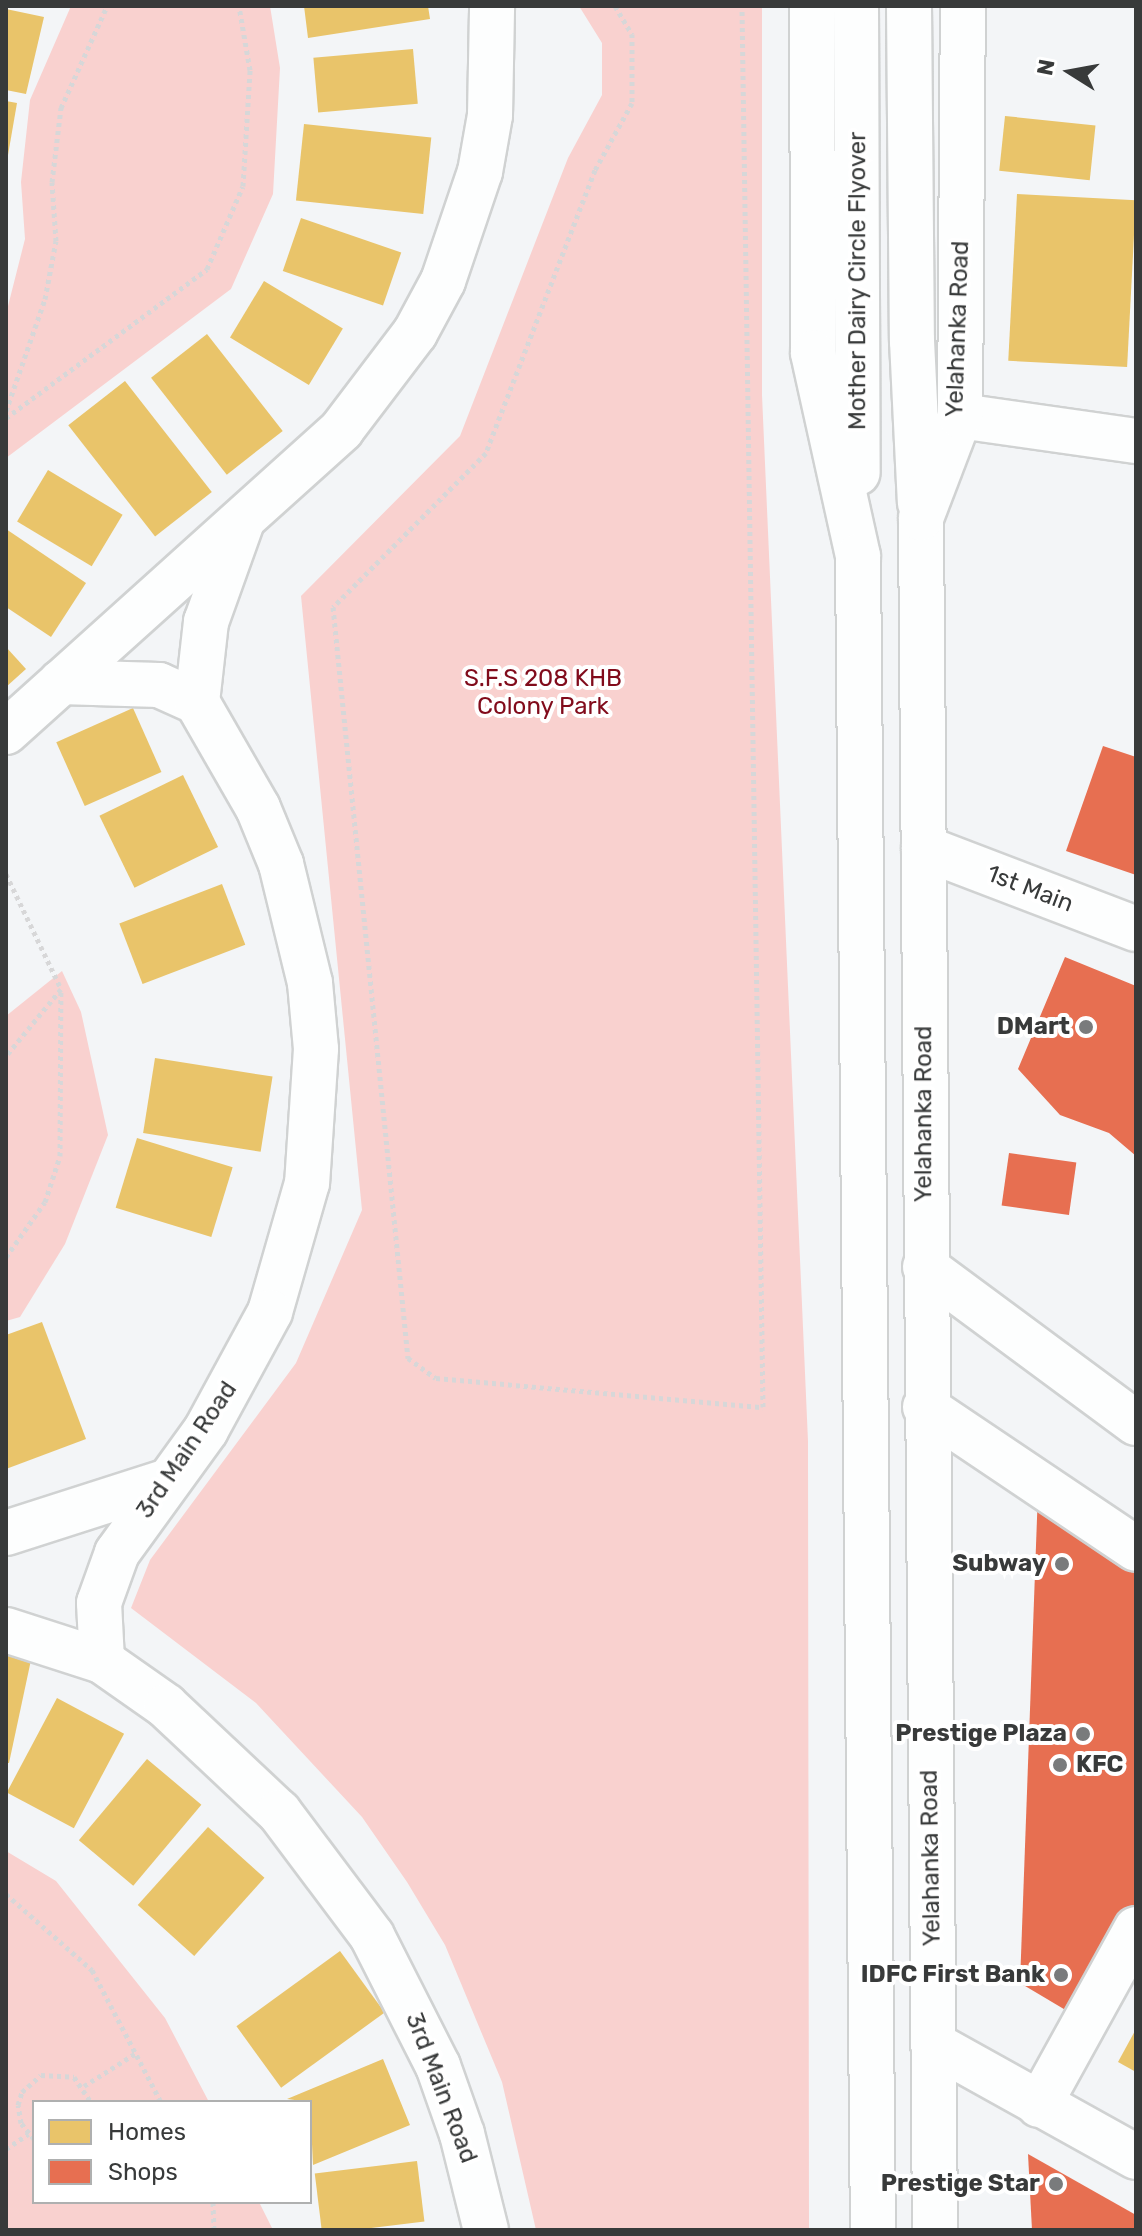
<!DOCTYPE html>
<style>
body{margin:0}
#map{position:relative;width:1142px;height:2236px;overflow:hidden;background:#f3f5f7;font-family:Rubik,sans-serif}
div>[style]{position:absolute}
.green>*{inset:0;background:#f9d1cf}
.homes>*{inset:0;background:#e9c46a;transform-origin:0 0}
.shops>*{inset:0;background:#e76f51;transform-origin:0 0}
.path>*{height:5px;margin-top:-2.5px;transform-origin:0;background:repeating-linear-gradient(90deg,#d7d7d8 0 4px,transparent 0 8px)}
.roads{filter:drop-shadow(2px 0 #d0d2d2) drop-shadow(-2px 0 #d0d2d2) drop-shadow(0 2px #d0d2d2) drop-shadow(0 -2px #d0d2d2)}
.minor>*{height:44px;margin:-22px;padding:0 22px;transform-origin:22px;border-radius:22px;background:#fdfefe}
.major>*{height:44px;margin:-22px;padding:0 22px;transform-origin:22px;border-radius:22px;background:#fdfefe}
.dots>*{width:22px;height:22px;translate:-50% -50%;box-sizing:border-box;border:4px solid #fff;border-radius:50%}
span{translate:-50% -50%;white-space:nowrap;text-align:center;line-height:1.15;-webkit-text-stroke:8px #fff;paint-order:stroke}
.street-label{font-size:24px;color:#383a3a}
.park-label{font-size:24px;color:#810b1b}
.poi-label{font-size:24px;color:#383a3a;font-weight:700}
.right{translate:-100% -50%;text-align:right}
.left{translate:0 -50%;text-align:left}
.frame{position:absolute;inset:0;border:8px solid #383a3a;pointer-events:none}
.legend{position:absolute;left:32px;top:2100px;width:280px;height:104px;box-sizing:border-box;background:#fff;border:2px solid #afb0b0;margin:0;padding:10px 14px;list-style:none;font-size:24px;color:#383a3a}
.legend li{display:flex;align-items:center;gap:16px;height:40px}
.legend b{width:40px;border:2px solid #afb0b0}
.north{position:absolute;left:1030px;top:32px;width:80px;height:80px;-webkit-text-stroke:6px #fff;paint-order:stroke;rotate:281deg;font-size:22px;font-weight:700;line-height:32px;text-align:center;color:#383a3a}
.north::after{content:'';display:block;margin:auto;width:28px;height:36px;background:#383a3a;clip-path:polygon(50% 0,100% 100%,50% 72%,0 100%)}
</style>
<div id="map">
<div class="green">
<i style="clip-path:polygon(71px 6px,270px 6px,280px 68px,273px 194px,231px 289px,6px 458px,6px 314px,25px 239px,21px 182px,30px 100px)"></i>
<i style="clip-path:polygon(579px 6px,762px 6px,762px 395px,808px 1441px,809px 2230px,536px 2230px,502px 2082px,445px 1945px,407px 1882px,362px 1817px,256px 1703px,131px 1608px,150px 1560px,296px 1363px,362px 1210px,301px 596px,460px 436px,568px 158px,602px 95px,602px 43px)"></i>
<i style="clip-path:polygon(62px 971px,81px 1012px,108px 1135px,65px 1244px,20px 1317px,6px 1321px,6px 1016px)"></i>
<i style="clip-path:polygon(6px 1851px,56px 1881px,165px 2018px,209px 2102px,34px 2102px,34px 2202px,259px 2202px,273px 2230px,6px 2230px)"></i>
</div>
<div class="homes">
<i style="clip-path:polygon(304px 6px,428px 6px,430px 19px,308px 38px)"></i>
<i style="clip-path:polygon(6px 9px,44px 17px,26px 94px,6px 90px)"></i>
<i style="left:413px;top:49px;width:55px;height:100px;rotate:85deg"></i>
<i style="clip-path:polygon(6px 101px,17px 103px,8px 155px,6px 155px)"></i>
<i style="left:1005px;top:116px;width:91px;height:55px;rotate:6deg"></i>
<i style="left:304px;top:124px;width:128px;height:77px;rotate:6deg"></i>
<i style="left:1017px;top:194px;width:119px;height:167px;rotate:3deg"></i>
<i style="left:301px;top:218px;width:106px;height:56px;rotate:19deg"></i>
<i style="left:264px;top:281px;width:92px;height:66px;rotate:31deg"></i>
<i style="left:207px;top:334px;width:123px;height:71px;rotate:52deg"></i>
<i style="left:125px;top:381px;width:141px;height:72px;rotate:52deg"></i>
<i style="left:48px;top:470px;width:87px;height:60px;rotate:31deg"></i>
<i style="clip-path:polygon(6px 529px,86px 583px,51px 637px,6px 607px)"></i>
<i style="clip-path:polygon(6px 647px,26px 669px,6px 687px)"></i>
<i style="left:133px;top:708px;width:70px;height:84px;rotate:66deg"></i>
<i style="left:183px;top:775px;width:80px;height:93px;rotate:64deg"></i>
<i style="left:222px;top:884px;width:65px;height:110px;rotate:69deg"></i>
<i style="left:155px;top:1058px;width:119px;height:76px;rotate:9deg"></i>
<i style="left:137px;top:1138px;width:100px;height:73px;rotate:17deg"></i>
<i style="clip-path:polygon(42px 1322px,86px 1439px,6px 1469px,6px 1335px)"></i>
<i style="clip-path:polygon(6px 1655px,31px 1660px,9px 1763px,6px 1763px)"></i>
<i style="left:57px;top:1698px;width:76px;height:107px;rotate:28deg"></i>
<i style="left:147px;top:1759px;width:71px;height:106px;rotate:40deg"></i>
<i style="left:208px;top:1827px;width:76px;height:105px;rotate:42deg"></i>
<i style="left:340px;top:1951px;width:76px;height:128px;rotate:54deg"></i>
<i style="clip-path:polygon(1136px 2029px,1136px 2072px,1118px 2062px)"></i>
<i style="clip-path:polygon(383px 2059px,410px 2125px,313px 2165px,310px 2102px,287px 2099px)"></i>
<i style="left:417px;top:2161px;width:61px;height:103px;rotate:83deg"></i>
</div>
<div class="shops">
<i style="clip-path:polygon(1103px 746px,1136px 757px,1136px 875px,1066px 851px)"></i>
<i style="clip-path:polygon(1065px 957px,1136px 986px,1136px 1156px,1109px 1133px,1060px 1115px,1018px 1069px)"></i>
<i style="left:1009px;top:1153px;width:68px;height:53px;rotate:8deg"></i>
<i style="clip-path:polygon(1038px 1491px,1136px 1557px,1136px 1911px,1079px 2018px,1020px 1983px)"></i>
<i style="clip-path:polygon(1028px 2154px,1136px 2215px,1136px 2230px,1032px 2230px)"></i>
</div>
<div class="path">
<i style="left:615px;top:6px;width:33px;rotate:59deg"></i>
<i style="left:632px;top:34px;width:69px;rotate:90deg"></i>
<i style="left:632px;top:103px;width:77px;rotate:118.9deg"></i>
<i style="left:595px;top:170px;width:303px;rotate:111.1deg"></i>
<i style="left:486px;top:453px;width:217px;rotate:134.8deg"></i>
<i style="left:333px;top:607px;width:755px;rotate:84.3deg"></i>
<i style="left:408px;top:1358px;width:34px;rotate:36deg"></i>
<i style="left:436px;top:1378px;width:328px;rotate:5.1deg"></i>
<i style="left:763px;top:1407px;width:1401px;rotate:-90.86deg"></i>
<i style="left:6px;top:411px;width:119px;rotate:-70.8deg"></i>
<i style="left:45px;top:299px;width:59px;rotate:-79.3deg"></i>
<i style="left:56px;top:241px;width:59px;rotate:-93.9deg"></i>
<i style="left:52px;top:182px;width:75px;rotate:-83.1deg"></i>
<i style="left:61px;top:108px;width:112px;rotate:-65.7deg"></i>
<i style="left:6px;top:418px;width:250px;rotate:-36.5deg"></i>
<i style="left:207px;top:269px;width:90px;rotate:-66.6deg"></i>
<i style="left:243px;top:186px;width:116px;rotate:-86.5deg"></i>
<i style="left:250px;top:70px;width:65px;rotate:-99.8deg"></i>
<i style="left:6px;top:874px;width:127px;rotate:64.4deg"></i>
<i style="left:61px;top:989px;width:87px;rotate:129.4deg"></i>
<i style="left:6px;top:1257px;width:67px;rotate:-54.7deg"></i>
<i style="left:45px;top:1202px;width:48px;rotate:-71.9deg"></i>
<i style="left:60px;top:1156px;width:167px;rotate:-89.7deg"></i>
<i style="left:6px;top:1894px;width:115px;rotate:41.5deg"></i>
<i style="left:92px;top:1970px;width:149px;rotate:62.4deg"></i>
<i style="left:84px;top:2086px;width:62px;rotate:-32.4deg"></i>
<i style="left:34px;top:2139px;width:21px;rotate:-129deg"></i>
<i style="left:21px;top:2123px;width:18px;rotate:-99deg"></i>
<i style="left:18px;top:2105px;width:14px;rotate:-73deg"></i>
<i style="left:22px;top:2092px;width:25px;rotate:-42deg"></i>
<i style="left:41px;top:2075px;width:33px;rotate:3deg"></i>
<i style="left:74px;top:2077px;width:30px;rotate:56deg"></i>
<i style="left:6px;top:2149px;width:27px;rotate:-34deg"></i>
<i style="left:213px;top:2202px;width:28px;rotate:88deg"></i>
</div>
<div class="roads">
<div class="minor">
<i style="left:960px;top:416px;width:178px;rotate:8.1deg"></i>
<i style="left:61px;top:682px;width:98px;rotate:1.8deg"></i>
<i style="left:159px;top:685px;width:42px;rotate:24.1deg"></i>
<i style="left:197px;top:702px;width:122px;rotate:60.1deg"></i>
<i style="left:258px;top:808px;width:61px;rotate:67.7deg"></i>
<i style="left:281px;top:864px;width:122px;rotate:76.3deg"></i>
<i style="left:310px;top:983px;width:66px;rotate:84.8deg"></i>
<i style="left:316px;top:1049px;width:134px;rotate:93.8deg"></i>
<i style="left:307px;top:1183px;width:134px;rotate:106deg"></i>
<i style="left:270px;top:1312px;width:134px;rotate:118.5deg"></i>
<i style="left:206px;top:1430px;width:152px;rotate:125.9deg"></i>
<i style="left:117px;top:1553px;width:53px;rotate:109.8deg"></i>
<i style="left:99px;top:1603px;width:58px;rotate:87deg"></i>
<i style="left:102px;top:1661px;width:78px;rotate:35.1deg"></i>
<i style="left:166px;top:1706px;width:155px;rotate:43.2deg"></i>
<i style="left:279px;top:1812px;width:155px;rotate:53.1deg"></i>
<i style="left:372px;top:1936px;width:146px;rotate:63.1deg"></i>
<i style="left:438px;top:2066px;width:72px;rotate:70.6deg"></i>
<i style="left:462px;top:2134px;width:99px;rotate:76deg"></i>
<i style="left:197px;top:702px;width:81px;rotate:-83.6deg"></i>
<i style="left:206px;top:622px;width:104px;rotate:-70.3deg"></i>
<i style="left:6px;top:732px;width:452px;rotate:-42deg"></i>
<i style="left:342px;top:429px;width:121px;rotate:-52.8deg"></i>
<i style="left:415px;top:333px;width:59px;rotate:-61.7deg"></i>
<i style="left:443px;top:281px;width:115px;rotate:-71.3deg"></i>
<i style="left:480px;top:172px;width:58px;rotate:-80deg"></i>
<i style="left:490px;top:115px;width:109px;rotate:-88.9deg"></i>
<i style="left:924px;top:848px;width:227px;rotate:20.9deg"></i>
<i style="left:925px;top:1267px;width:262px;rotate:36.5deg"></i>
<i style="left:925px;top:1407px;width:254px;rotate:33.9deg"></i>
<i style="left:6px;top:1533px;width:167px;rotate:-17.8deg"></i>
<i style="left:6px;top:1630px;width:101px;rotate:17.9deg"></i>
<i style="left:933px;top:2044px;width:232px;rotate:29.1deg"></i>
<i style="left:1039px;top:2105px;width:201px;rotate:-61.1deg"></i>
</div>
<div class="major">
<i style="left:812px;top:6px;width:347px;rotate:89.8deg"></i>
<i style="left:813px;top:353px;width:208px;rotate:77.5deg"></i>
<i style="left:858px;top:556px;width:1674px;rotate:89.49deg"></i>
<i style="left:856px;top:6px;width:467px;rotate:89.8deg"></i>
<i style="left:909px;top:6px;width:335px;rotate:89.5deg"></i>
<i style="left:912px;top:341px;width:162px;rotate:87.2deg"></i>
<i style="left:935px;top:2230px;width:1712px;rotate:-90.47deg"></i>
<i style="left:921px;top:518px;width:109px;rotate:-69.1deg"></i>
<i style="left:960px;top:416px;width:410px;rotate:-89.6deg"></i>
</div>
</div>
<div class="dots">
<i style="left:1086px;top:1027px;background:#797b7c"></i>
<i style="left:1062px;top:1564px;background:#797b7c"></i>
<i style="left:1083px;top:1734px;background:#797b7c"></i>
<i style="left:1060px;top:1765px;background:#797b7c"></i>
<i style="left:1061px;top:1975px;background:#797b7c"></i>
<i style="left:1056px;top:2184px;background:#797b7c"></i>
</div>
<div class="street-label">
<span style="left:858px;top:281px;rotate:-90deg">Mother Dairy Circle Flyover</span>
<span style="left:958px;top:329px;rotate:-88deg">Yelahanka Road</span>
<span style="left:1030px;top:889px;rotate:21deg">1st Main</span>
<span style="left:924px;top:1114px;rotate:-90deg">Yelahanka Road</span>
<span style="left:187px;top:1450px;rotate:-56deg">3rd Main Road</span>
<span style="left:931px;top:1858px;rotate:-91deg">Yelahanka Road</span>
<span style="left:441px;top:2088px;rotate:69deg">3rd Main Road</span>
</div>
<div class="park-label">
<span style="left:543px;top:693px">S.F.S 208 KHB<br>Colony Park</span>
</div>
<div class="poi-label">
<span class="right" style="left:1070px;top:1027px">DMart</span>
<span class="right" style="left:1046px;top:1564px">Subway</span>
<span class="right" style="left:1067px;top:1734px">Prestige Plaza</span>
<span class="left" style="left:1076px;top:1765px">KFC</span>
<span class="right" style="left:1045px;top:1975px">IDFC First Bank</span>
<span class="right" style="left:1040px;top:2184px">Prestige Star</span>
</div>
<div class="frame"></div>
<ul class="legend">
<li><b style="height:22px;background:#e9c46a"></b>Homes</li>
<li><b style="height:22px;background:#e76f51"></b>Shops</li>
</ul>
<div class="north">N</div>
</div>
